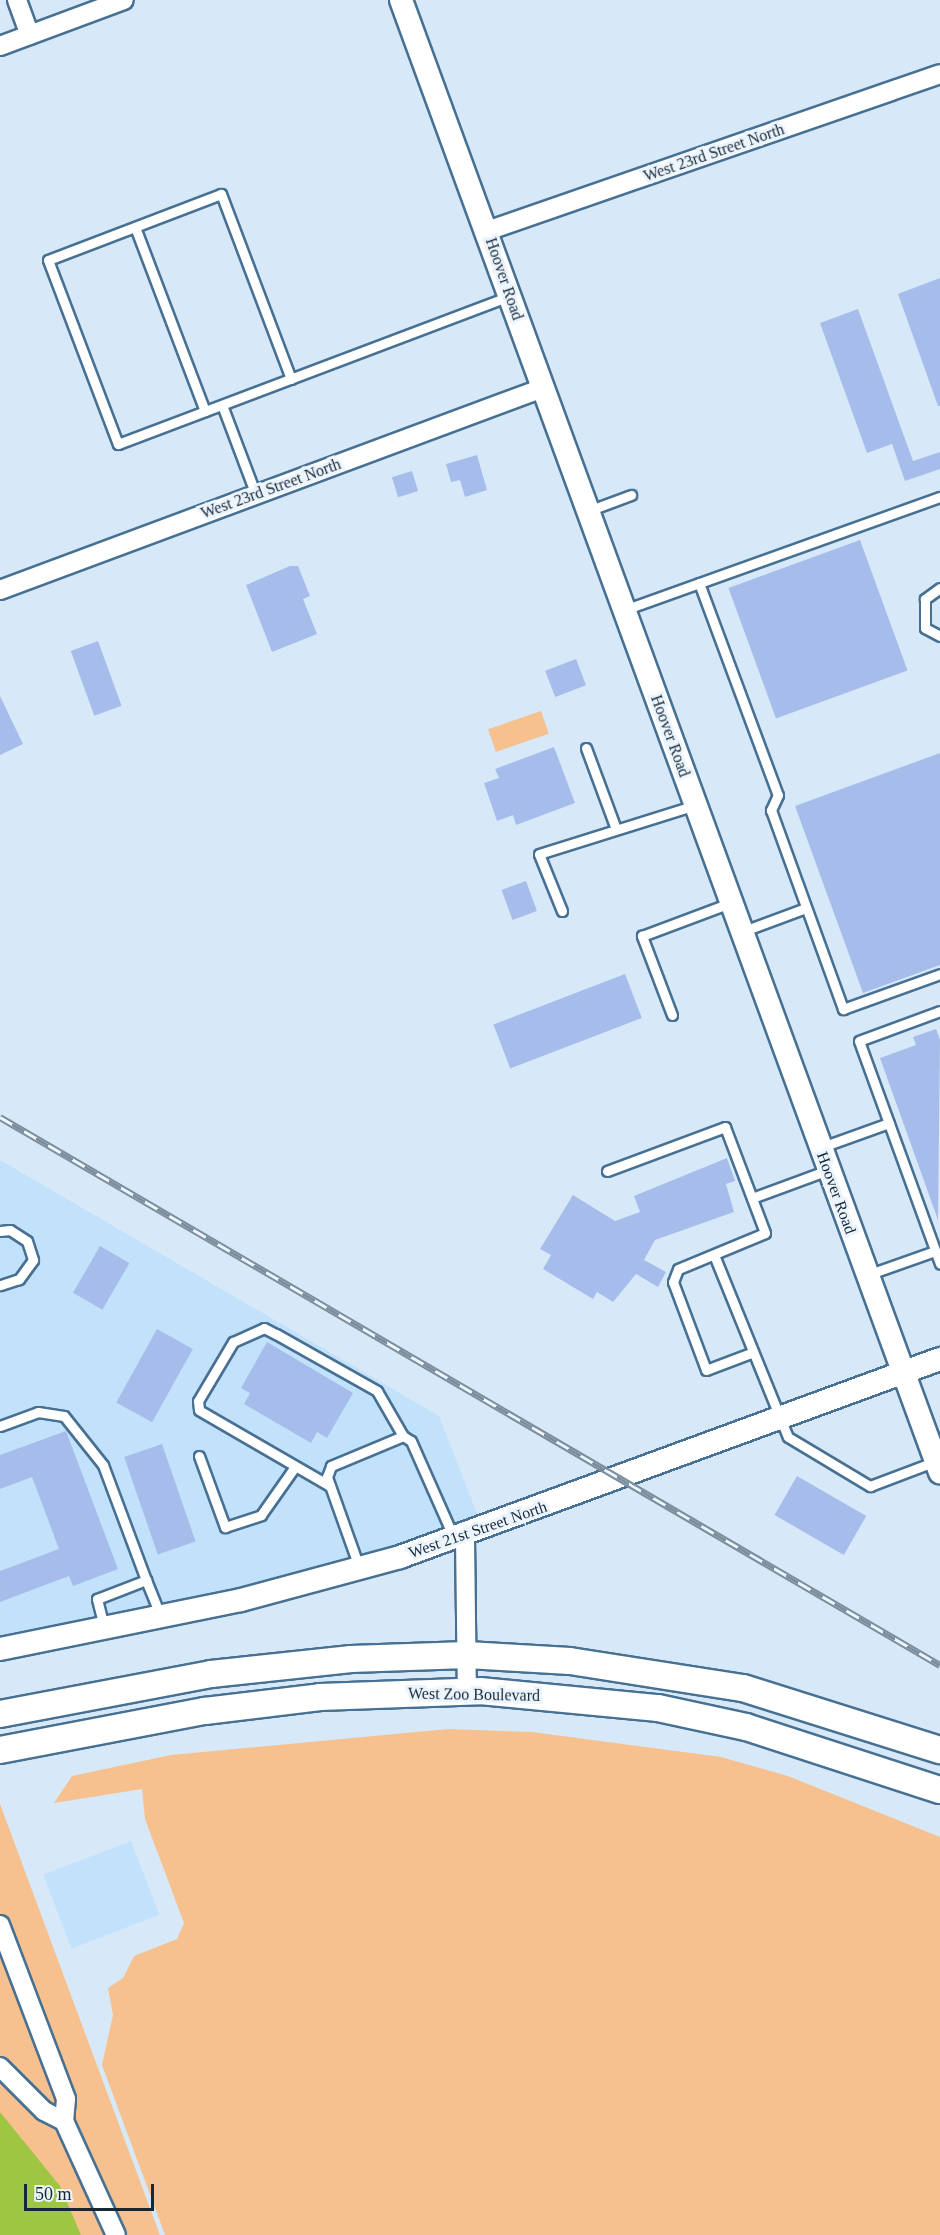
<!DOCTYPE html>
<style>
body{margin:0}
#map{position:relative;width:940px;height:2235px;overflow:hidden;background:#d7e9f9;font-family:Georgia,serif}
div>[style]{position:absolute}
.built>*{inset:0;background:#c2e1fb;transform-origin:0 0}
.green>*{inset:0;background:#f6c18e;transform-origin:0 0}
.water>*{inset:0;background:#9fc642}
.building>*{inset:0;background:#a6bdeb;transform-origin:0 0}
.roads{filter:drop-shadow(2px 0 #477092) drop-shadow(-2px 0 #477092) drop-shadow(0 2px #477092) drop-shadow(0 -2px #477092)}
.service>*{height:9px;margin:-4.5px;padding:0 4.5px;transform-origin:4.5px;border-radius:4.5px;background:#fff}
.minor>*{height:18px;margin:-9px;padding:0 9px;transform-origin:9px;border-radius:9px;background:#fff}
.tertiary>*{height:22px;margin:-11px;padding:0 11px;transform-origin:11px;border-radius:11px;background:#fff}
.secondary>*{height:26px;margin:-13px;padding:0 13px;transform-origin:13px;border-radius:13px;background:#fff}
.rail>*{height:7px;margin-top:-3.5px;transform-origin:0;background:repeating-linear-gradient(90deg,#ecf5fd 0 14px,#7c8e9d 0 28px);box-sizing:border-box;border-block:2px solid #7c8e9d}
span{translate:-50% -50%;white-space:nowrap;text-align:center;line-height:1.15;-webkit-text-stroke:6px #ecf5fd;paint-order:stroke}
.street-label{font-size:16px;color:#162836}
.scale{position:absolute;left:24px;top:2184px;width:130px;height:27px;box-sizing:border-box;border:3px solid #162836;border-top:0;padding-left:8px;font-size:18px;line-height:21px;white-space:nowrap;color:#162836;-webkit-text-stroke:4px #ecf5fd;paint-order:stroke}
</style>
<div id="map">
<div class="built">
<i style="clip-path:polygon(0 1160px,439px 1416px,479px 1519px,270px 1582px,0 1635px)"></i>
<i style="left:131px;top:1841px;width:79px;height:94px;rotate:69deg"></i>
</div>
<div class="green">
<i style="left:541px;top:711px;width:24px;height:56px;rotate:71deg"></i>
<i style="clip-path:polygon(448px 1729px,532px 1732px,721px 1757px,788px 1776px,940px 1837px,940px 2235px,165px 2235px,102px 2065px,113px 2015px,108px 1988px,123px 1978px,134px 1956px,177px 1939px,184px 1923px,145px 1819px,142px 1789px,54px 1803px,72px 1776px,171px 1755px)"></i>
<i style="clip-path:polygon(0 1804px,160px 2235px,0 2235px)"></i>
</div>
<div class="water">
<i style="clip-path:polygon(0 2112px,60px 2186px,81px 2235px,0 2235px)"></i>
</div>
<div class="building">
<i style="clip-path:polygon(940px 278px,940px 406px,938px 406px,898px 294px)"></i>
<i style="clip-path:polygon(858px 309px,913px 461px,940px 452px,940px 469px,905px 481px,892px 444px,867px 453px,820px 323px)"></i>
<i style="clip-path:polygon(477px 455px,487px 490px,465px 497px,460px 480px,451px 482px,446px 464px)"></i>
<i style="left:412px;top:471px;width:21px;height:21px;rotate:73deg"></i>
<i style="left:860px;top:540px;width:139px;height:140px;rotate:70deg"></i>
<i style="clip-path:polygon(290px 566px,298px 566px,310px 596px,303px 599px,317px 634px,272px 652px,246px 585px)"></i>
<i style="left:98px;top:641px;width:69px;height:29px;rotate:70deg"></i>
<i style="left:576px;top:659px;width:28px;height:33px;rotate:69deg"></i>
<i style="clip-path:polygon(0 696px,23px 744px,0 755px)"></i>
<i style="clip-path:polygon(554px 747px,575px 803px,516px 825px,513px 815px,497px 821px,484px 783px,499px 778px,495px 769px)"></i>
<i style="clip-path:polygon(940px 753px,940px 965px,863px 993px,795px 806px)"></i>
<i style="left:526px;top:881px;width:32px;height:26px;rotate:70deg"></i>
<i style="left:625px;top:974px;width:47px;height:141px;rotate:69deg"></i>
<i style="clip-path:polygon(936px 1029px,940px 1040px,938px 1220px,880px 1058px,916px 1045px,913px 1037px)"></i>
<i style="clip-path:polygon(727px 1158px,735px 1181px,726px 1184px,734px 1212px,655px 1240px,644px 1260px,666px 1272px,658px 1287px,636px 1274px,613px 1302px,597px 1292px,593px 1299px,543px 1269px,551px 1255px,540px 1249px,573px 1195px,615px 1221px,640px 1212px,634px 1196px)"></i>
<i style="left:100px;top:1246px;width:34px;height:54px;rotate:30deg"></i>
<i style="left:157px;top:1329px;width:41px;height:84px;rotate:29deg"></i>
<i style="clip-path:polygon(267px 1342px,353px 1393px,327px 1438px,317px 1432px,311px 1443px,244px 1404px,250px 1393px,241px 1388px)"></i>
<i style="clip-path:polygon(66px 1431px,118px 1569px,73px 1586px,69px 1576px,0 1602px,0 1571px,59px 1549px,32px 1477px,0 1489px,0 1455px)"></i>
<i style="left:162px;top:1444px;width:103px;height:40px;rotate:71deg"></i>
<i style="left:797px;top:1476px;width:80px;height:45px;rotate:30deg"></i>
</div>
<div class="roads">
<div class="service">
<i style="left:135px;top:227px;width:197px;rotate:69.2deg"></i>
<i style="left:291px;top:379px;width:198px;rotate:-110.7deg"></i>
<i style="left:221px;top:194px;width:185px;rotate:159.1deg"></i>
<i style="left:48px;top:260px;width:197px;rotate:69.2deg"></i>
<i style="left:118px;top:444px;width:419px;rotate:-20.7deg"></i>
<i style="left:222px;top:405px;width:96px;rotate:69.3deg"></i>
<i style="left:588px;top:511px;width:46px;rotate:-20.4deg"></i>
<i style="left:699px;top:583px;width:226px;rotate:69.6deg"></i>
<i style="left:778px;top:795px;width:17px;rotate:115deg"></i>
<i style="left:771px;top:810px;width:212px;rotate:70.1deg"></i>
<i style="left:843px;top:1009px;width:103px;rotate:-19.8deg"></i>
<i style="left:940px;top:588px;width:19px;rotate:144deg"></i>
<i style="left:925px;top:599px;width:29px;rotate:90deg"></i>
<i style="left:925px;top:628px;width:17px;rotate:28deg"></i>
<i style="left:624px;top:610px;width:336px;rotate:-19.7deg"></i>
<i style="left:586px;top:748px;width:86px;rotate:69.7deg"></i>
<i style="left:562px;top:911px;width:61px;rotate:-112deg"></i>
<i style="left:539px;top:854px;width:164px;rotate:-17.4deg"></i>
<i style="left:741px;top:932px;width:69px;rotate:-20.3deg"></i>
<i style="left:940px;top:1011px;width:86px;rotate:159.7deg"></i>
<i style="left:859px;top:1041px;width:237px;rotate:70deg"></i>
<i style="left:672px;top:1015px;width:85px;rotate:-110.8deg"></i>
<i style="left:642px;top:936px;width:94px;rotate:-20.6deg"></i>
<i style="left:822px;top:1147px;width:71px;rotate:-19.7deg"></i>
<i style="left:607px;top:1171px;width:126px;rotate:-20.4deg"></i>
<i style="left:725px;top:1127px;width:113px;rotate:69.3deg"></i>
<i style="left:765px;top:1233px;width:94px;rotate:157.5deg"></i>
<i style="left:678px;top:1269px;width:14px;rotate:111deg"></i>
<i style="left:673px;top:1282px;width:94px;rotate:69.4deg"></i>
<i style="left:706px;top:1370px;width:48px;rotate:-20.7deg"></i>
<i style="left:752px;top:1198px;width:81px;rotate:-20.2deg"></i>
<i style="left:0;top:1231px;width:10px;rotate:-6deg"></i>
<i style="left:10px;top:1230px;width:20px;rotate:33deg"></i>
<i style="left:27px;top:1241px;width:20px;rotate:72deg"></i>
<i style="left:33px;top:1260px;width:24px;rotate:126deg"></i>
<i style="left:19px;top:1279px;width:20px;rotate:162deg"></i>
<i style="left:714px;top:1255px;width:196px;rotate:67.9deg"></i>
<i style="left:788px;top:1437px;width:96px;rotate:30.9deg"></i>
<i style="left:870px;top:1486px;width:71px;rotate:-20.7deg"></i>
<i style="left:867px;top:1275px;width:72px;rotate:-19.4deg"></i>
<i style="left:0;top:1426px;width:40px;rotate:-20.2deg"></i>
<i style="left:38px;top:1412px;width:26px;rotate:9deg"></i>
<i style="left:64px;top:1416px;width:63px;rotate:51.5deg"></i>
<i style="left:103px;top:1465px;width:123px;rotate:69.5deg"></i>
<i style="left:199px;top:1456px;width:76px;rotate:69.9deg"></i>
<i style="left:225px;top:1527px;width:38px;rotate:-18deg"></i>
<i style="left:261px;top:1515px;width:57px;rotate:-54.9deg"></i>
<i style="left:330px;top:1486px;width:151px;rotate:-149.9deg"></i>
<i style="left:199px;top:1410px;width:9px;rotate:-96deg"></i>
<i style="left:198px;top:1401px;width:69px;rotate:-59.3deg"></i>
<i style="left:233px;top:1342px;width:34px;rotate:-24deg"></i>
<i style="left:264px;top:1328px;width:13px;rotate:27deg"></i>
<i style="left:276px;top:1334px;width:116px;rotate:29.4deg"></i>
<i style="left:377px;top:1391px;width:52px;rotate:60deg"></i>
<i style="left:359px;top:1567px;width:96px;rotate:-109.6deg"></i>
<i style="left:327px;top:1477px;width:12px;rotate:-70deg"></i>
<i style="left:331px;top:1466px;width:78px;rotate:-22.6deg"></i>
<i style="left:403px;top:1436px;width:9px;rotate:32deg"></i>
<i style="left:411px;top:1441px;width:106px;rotate:66.1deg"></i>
<i style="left:104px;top:1627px;width:29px;rotate:-104deg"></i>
<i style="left:97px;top:1599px;width:53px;rotate:-21.2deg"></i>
<i style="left:146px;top:1580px;width:40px;rotate:68deg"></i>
</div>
<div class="minor">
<i style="left:17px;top:0;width:37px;rotate:70deg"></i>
<i style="left:0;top:46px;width:132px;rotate:-20.4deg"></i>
<i style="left:487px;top:231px;width:479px;rotate:-19.1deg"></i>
<i style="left:0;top:590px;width:579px;rotate:-20.41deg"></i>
<i style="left:465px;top:1537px;width:155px;rotate:89.3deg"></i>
<i style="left:0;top:1925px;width:186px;rotate:69.2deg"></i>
<i style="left:66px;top:2099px;width:22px;rotate:95deg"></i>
<i style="left:64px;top:2121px;width:125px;rotate:65.5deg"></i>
<i style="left:0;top:2067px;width:62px;rotate:45deg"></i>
<i style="left:44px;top:2111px;width:22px;rotate:27deg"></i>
</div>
<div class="tertiary">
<i style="left:401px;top:0;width:1568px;rotate:69.89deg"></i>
<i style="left:0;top:1649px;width:246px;rotate:-11.5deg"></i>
<i style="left:241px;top:1600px;width:165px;rotate:-15.1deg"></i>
<i style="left:400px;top:1557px;width:575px;rotate:-20.14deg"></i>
</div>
<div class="secondary">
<i style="left:0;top:1714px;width:215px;rotate:-10.7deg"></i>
<i style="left:211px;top:1674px;width:141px;rotate:-6.1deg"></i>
<i style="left:351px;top:1659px;width:116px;rotate:-2deg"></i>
<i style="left:467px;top:1655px;width:103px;rotate:3.3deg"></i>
<i style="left:570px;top:1661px;width:175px;rotate:8.9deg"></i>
<i style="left:743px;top:1688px;width:207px;rotate:17.5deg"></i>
<i style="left:0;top:1750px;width:209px;rotate:-10.8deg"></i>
<i style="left:205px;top:1711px;width:116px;rotate:-6.9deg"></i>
<i style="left:320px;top:1697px;width:160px;rotate:-2.1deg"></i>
<i style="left:480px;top:1691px;width:179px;rotate:5.5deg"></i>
<i style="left:658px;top:1708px;width:90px;rotate:12.2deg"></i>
<i style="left:746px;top:1727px;width:204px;rotate:18deg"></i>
</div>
</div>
<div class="rail">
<i style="left:0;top:1117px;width:1088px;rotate:30.24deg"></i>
</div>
<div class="street-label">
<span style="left:714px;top:153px;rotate:-19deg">West 23rd Street North</span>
<span style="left:504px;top:279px;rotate:71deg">Hoover Road</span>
<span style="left:271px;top:489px;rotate:-20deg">West 23rd Street North</span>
<span style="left:670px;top:736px;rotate:70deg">Hoover Road</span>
<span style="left:836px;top:1193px;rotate:70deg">Hoover Road</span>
<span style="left:478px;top:1530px;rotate:-19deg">West 21st Street North</span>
<span style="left:474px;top:1695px;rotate:1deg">West Zoo Boulevard</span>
</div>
<div class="scale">50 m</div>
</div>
